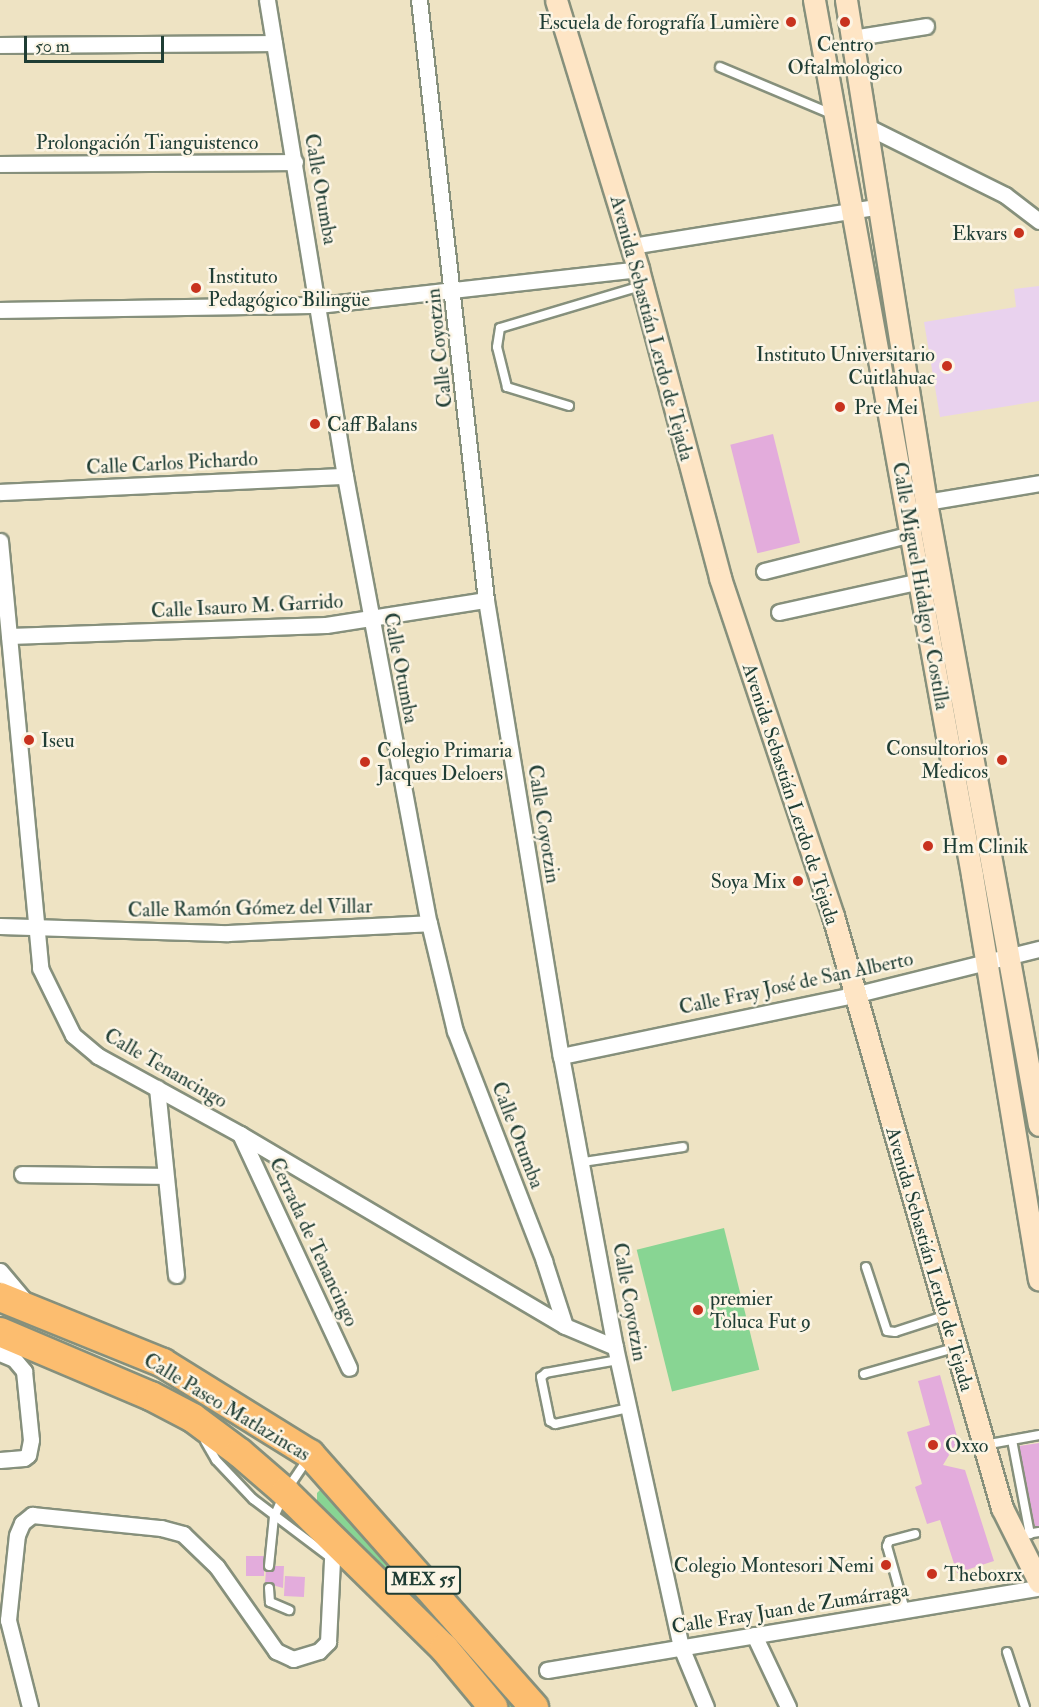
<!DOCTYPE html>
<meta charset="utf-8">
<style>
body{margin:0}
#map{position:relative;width:1039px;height:1707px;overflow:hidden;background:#eee3c3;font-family:"IM FELL Double Pica",serif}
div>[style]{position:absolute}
.built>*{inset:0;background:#e9d2ee}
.green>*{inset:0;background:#88d593;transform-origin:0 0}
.building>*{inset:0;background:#e3acdc;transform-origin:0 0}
.roads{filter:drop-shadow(2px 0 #86907c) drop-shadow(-2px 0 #86907c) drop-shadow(0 2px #86907c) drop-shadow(0 -2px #86907c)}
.lane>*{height:8px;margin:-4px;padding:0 4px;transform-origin:4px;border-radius:4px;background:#fff}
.street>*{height:15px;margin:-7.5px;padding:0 7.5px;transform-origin:7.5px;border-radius:7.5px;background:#fff}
.secondary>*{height:21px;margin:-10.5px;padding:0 10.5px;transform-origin:10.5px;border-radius:10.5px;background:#fee5c5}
.highway>*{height:28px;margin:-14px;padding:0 14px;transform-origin:14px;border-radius:14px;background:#fcbd6f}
.dots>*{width:16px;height:16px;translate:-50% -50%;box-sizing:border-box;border:3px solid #fcf5e5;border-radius:50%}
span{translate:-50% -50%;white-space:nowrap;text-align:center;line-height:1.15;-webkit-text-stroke:5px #fcf5e5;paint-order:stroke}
.shield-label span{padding:2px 4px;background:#fcf5e5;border:2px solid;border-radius:4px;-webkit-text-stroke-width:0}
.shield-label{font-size:18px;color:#1f3d34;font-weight:700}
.poi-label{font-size:20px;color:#1f3d34}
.right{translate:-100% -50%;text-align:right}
.left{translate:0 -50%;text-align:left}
.street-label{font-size:20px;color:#1f3d34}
.scale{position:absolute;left:24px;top:36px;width:140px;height:27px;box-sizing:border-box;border:3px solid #1f3d34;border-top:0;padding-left:8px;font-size:18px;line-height:21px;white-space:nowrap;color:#1f3d34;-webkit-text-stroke:4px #fcf5e5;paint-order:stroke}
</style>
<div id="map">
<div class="built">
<i style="clip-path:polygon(1039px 286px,1039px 401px,940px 417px,924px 322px,1016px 307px,1014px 289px)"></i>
</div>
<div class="green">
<i style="left:724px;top:1228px;width:146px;height:90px;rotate:76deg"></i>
<i style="clip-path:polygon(324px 1486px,518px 1707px,503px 1707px,324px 1510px,317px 1501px,317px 1493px)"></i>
</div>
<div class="building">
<i style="left:773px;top:434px;width:112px;height:44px;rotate:76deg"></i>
<i style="clip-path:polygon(940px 1375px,958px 1440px,943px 1465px,965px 1470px,994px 1561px,957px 1573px,940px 1520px,927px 1524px,915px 1487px,922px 1484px,907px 1432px,930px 1425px,918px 1381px)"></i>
<i style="clip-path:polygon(1039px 1443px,1039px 1526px,1035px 1527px,1019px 1446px)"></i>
<i style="left:246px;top:1556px;width:18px;height:20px"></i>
<i style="clip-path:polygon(275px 1566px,284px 1566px,283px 1588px,265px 1583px,266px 1571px,272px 1571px)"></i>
<i style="left:285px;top:1576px;width:20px;height:20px;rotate:3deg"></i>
</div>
<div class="roads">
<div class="lane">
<i style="left:720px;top:67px;width:121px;rotate:22.8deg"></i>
<i style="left:569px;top:406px;width:65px;rotate:-163deg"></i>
<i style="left:507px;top:387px;width:41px;rotate:-104deg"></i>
<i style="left:497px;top:347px;width:19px;rotate:-81deg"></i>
<i style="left:500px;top:328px;width:147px;rotate:-16.6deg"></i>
<i style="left:583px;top:1162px;width:101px;rotate:-8.5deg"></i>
<i style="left:866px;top:1267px;width:67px;rotate:71.8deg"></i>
<i style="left:887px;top:1331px;width:8px;rotate:7deg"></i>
<i style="left:895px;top:1332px;width:52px;rotate:-18.1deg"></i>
<i style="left:618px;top:1360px;width:73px;rotate:169.8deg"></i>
<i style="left:546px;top:1373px;width:6px;rotate:141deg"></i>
<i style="left:541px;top:1377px;width:45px;rotate:78.4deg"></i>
<i style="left:550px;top:1421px;width:6px;rotate:31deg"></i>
<i style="left:555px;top:1424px;width:76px;rotate:-12.2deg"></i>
<i style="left:864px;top:1374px;width:94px;rotate:-16.1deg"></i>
<i style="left:1012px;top:1440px;width:96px;rotate:79.2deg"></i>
<i style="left:205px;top:1441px;width:22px;rotate:60deg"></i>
<i style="left:216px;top:1460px;width:54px;rotate:46.5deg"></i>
<i style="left:253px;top:1499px;width:98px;rotate:37.1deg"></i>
<i style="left:984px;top:1445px;width:56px;rotate:-10.3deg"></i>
<i style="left:288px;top:1488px;width:36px;rotate:-56deg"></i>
<i style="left:1026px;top:1534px;width:13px;rotate:-9deg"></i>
<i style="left:269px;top:1566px;width:49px;rotate:-84.2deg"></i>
<i style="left:274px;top:1517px;width:20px;rotate:-66deg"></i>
<i style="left:269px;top:1588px;width:14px;rotate:86deg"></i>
<i style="left:270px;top:1602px;width:21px;rotate:23deg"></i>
<i style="left:905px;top:1610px;width:66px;rotate:-105.7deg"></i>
<i style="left:887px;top:1546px;width:5px;rotate:-68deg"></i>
<i style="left:889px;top:1541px;width:27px;rotate:-15deg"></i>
<i style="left:1007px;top:1652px;width:58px;rotate:71.9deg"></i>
</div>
<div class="street">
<i style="left:267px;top:0;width:482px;rotate:80.7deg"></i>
<i style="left:345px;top:476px;width:455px;rotate:79.4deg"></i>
<i style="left:429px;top:923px;width:111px;rotate:76.5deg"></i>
<i style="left:455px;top:1031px;width:247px;rotate:68.8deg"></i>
<i style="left:544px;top:1261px;width:68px;rotate:72.1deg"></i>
<i style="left:419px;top:0;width:604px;rotate:83.63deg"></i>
<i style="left:486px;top:600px;width:462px;rotate:80.7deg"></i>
<i style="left:561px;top:1056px;width:296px;rotate:79.5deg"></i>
<i style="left:615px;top:1347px;width:307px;rotate:77.6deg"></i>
<i style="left:681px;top:1647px;width:65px;rotate:67.4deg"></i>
<i style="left:852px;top:38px;width:75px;rotate:-9.2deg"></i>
<i style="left:0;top:45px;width:274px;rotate:-0.4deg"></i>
<i style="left:868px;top:127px;width:153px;rotate:26.4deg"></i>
<i style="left:1005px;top:195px;width:43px;rotate:37.4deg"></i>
<i style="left:0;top:164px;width:295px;rotate:-0.4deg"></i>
<i style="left:632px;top:246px;width:252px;rotate:-9.1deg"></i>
<i style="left:0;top:310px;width:319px;rotate:-0.9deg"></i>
<i style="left:319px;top:305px;width:321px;rotate:-6.4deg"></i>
<i style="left:0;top:492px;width:345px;rotate:-2.7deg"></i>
<i style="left:926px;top:502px;width:115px;rotate:-9.5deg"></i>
<i style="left:0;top:541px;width:429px;rotate:84.6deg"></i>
<i style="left:40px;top:968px;width:75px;rotate:63.8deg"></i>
<i style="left:73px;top:1035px;width:33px;rotate:40deg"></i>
<i style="left:98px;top:1056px;width:162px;rotate:28.8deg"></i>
<i style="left:240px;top:1134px;width:377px;rotate:30.6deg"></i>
<i style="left:565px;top:1326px;width:54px;rotate:22.8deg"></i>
<i style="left:764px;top:571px;width:152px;rotate:-14.1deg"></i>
<i style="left:779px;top:612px;width:144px;rotate:-12.4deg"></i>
<i style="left:9px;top:636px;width:317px;rotate:-2deg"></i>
<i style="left:326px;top:625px;width:162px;rotate:-8.9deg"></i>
<i style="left:0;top:926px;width:228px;rotate:1.8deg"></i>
<i style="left:228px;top:933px;width:201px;rotate:-2.8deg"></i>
<i style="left:561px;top:1056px;width:299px;rotate:-11.8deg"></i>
<i style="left:854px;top:995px;width:191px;rotate:-14deg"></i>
<i style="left:157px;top:1088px;width:188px;rotate:84.2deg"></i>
<i style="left:240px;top:1134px;width:258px;rotate:65deg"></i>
<i style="left:22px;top:1174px;width:143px;rotate:0.8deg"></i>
<i style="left:0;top:1271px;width:40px;rotate:50deg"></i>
<i style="left:0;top:1353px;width:15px;rotate:23deg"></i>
<i style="left:14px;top:1359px;width:16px;rotate:50deg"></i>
<i style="left:24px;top:1371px;width:69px;rotate:84.2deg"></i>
<i style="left:31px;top:1440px;width:15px;rotate:101deg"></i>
<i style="left:28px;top:1455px;width:5px;rotate:143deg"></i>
<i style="left:24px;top:1458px;width:24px;rotate:175deg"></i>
<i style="left:754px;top:1635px;width:80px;rotate:64.7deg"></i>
<i style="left:547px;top:1670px;width:499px;rotate:-9.5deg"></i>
<i style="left:30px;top:1707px;width:90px;rotate:-104.2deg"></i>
<i style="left:8px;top:1620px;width:85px;rotate:-84deg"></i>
<i style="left:17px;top:1535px;width:13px;rotate:-67deg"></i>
<i style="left:22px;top:1523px;width:13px;rotate:-39deg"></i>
<i style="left:32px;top:1515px;width:130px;rotate:5.8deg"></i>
<i style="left:161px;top:1528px;width:23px;rotate:15deg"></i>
<i style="left:183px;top:1534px;width:47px;rotate:44.1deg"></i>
<i style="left:217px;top:1567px;width:103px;rotate:54.9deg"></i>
<i style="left:276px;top:1651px;width:19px;rotate:25deg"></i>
<i style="left:293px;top:1659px;width:27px;rotate:-17deg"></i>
<i style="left:319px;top:1651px;width:13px;rotate:-45deg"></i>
<i style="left:328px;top:1642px;width:101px;rotate:-87.2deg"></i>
</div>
<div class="secondary">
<i style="left:556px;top:0;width:281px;rotate:73deg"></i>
<i style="left:638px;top:269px;width:320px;rotate:75.1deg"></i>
<i style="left:720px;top:578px;width:356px;rotate:71.5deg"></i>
<i style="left:833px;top:916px;width:616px;rotate:74.07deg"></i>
<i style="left:1002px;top:1508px;width:83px;rotate:63.4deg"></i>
<i style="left:814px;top:0;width:889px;rotate:79.76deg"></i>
<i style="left:972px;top:875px;width:410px;rotate:80.6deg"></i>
<i style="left:846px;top:0;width:508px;rotate:80.95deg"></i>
<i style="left:926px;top:502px;width:633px;rotate:79.72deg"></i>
</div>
<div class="highway">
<i style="left:0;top:1297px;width:176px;rotate:22deg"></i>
<i style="left:163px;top:1363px;width:173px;rotate:31.8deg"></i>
<i style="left:310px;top:1454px;width:338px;rotate:48.5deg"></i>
<i style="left:0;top:1332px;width:164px;rotate:23deg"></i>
<i style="left:151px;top:1396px;width:47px;rotate:27.6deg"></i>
<i style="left:193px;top:1418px;width:59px;rotate:36.7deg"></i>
<i style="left:240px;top:1453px;width:60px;rotate:40.9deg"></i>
<i style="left:285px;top:1492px;width:223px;rotate:44.5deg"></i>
<i style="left:444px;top:1648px;width:77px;rotate:50.3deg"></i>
</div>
</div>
<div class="dots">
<i style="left:791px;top:22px;background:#c8321e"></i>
<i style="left:845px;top:22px;background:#c8321e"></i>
<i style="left:1019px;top:233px;background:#c8321e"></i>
<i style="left:196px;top:288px;background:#c8321e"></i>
<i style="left:947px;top:366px;background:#c8321e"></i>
<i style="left:840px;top:407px;background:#c8321e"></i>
<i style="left:315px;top:424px;background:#c8321e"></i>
<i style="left:29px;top:740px;background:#c8321e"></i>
<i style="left:1002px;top:760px;background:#c8321e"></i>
<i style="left:365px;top:762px;background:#c8321e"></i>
<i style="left:928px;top:846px;background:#c8321e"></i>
<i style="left:798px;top:881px;background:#c8321e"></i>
<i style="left:698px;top:1310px;background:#c8321e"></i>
<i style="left:933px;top:1445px;background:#c8321e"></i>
<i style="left:886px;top:1565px;background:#c8321e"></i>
<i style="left:932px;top:1574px;background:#c8321e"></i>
</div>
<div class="shield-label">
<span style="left:423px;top:1580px">MEX 55</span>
</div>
<div class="poi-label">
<span class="right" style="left:779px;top:22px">Escuela de forografía Lumière</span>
<span style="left:845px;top:56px">Centro<br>Oftalmologico</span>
<span class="right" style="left:1007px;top:233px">Ekvars</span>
<span class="left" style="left:208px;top:288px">Instituto<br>Pedagógico Bilingüe</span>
<span class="right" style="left:935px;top:366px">Instituto Universitario<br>Cuitlahuac</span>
<span class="left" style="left:854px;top:407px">Pre Mei</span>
<span class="left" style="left:327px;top:424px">Caff Balans</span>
<span class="left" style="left:41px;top:740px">Iseu</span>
<span class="right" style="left:988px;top:760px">Consultorios<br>Medicos</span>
<span class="left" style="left:377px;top:762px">Colegio Primaria<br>Jacques Deloers</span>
<span class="left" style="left:942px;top:846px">Hm Clinik</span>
<span class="right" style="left:786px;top:881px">Soya Mix</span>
<span class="left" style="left:710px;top:1310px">premier<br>Toluca Fut 9</span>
<span class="left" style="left:945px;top:1445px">Oxxo</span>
<span class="right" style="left:874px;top:1565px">Colegio Montesori Nemi</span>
<span class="left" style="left:944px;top:1574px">Theboxrx</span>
</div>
<div class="street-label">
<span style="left:147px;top:142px">Prolongación Tianguistenco</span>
<span style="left:321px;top:189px;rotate:80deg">Calle Otumba</span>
<span style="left:652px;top:328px;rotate:75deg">Avenida Sebastián Lerdo de Tejada</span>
<span style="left:439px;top:348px;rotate:-96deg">Calle Coyotzin</span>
<span style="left:172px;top:463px;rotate:-3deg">Calle Carlos Pichardo</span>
<span style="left:921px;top:586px;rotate:80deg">Calle Miguel Hidalgo y Costilla</span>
<span style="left:247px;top:606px;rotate:-3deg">Calle Isauro M. Garrido</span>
<span style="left:401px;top:668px;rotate:79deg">Calle Otumba</span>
<span style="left:791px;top:794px;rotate:72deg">Avenida Sebastián Lerdo de Tejada</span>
<span style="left:544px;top:824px;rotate:81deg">Calle Coyotzin</span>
<span style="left:250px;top:908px;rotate:-1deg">Calle Ramón Gómez del Villar</span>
<span style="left:796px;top:983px;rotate:-12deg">Calle Fray José de San Alberto</span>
<span style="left:166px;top:1068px;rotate:30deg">Calle Tenancingo</span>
<span style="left:518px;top:1135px;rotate:69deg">Calle Otumba</span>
<span style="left:314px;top:1242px;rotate:65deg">Cerrada de Tenancingo</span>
<span style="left:930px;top:1259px;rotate:74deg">Avenida Sebastián Lerdo de Tejada</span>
<span style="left:630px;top:1302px;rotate:80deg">Calle Coyotzin</span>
<span style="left:227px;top:1407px;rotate:31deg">Calle Paseo Matlazincas</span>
<span style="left:790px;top:1608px;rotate:-9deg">Calle Fray Juan de Zumárraga</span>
</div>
<div class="scale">50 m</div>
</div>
